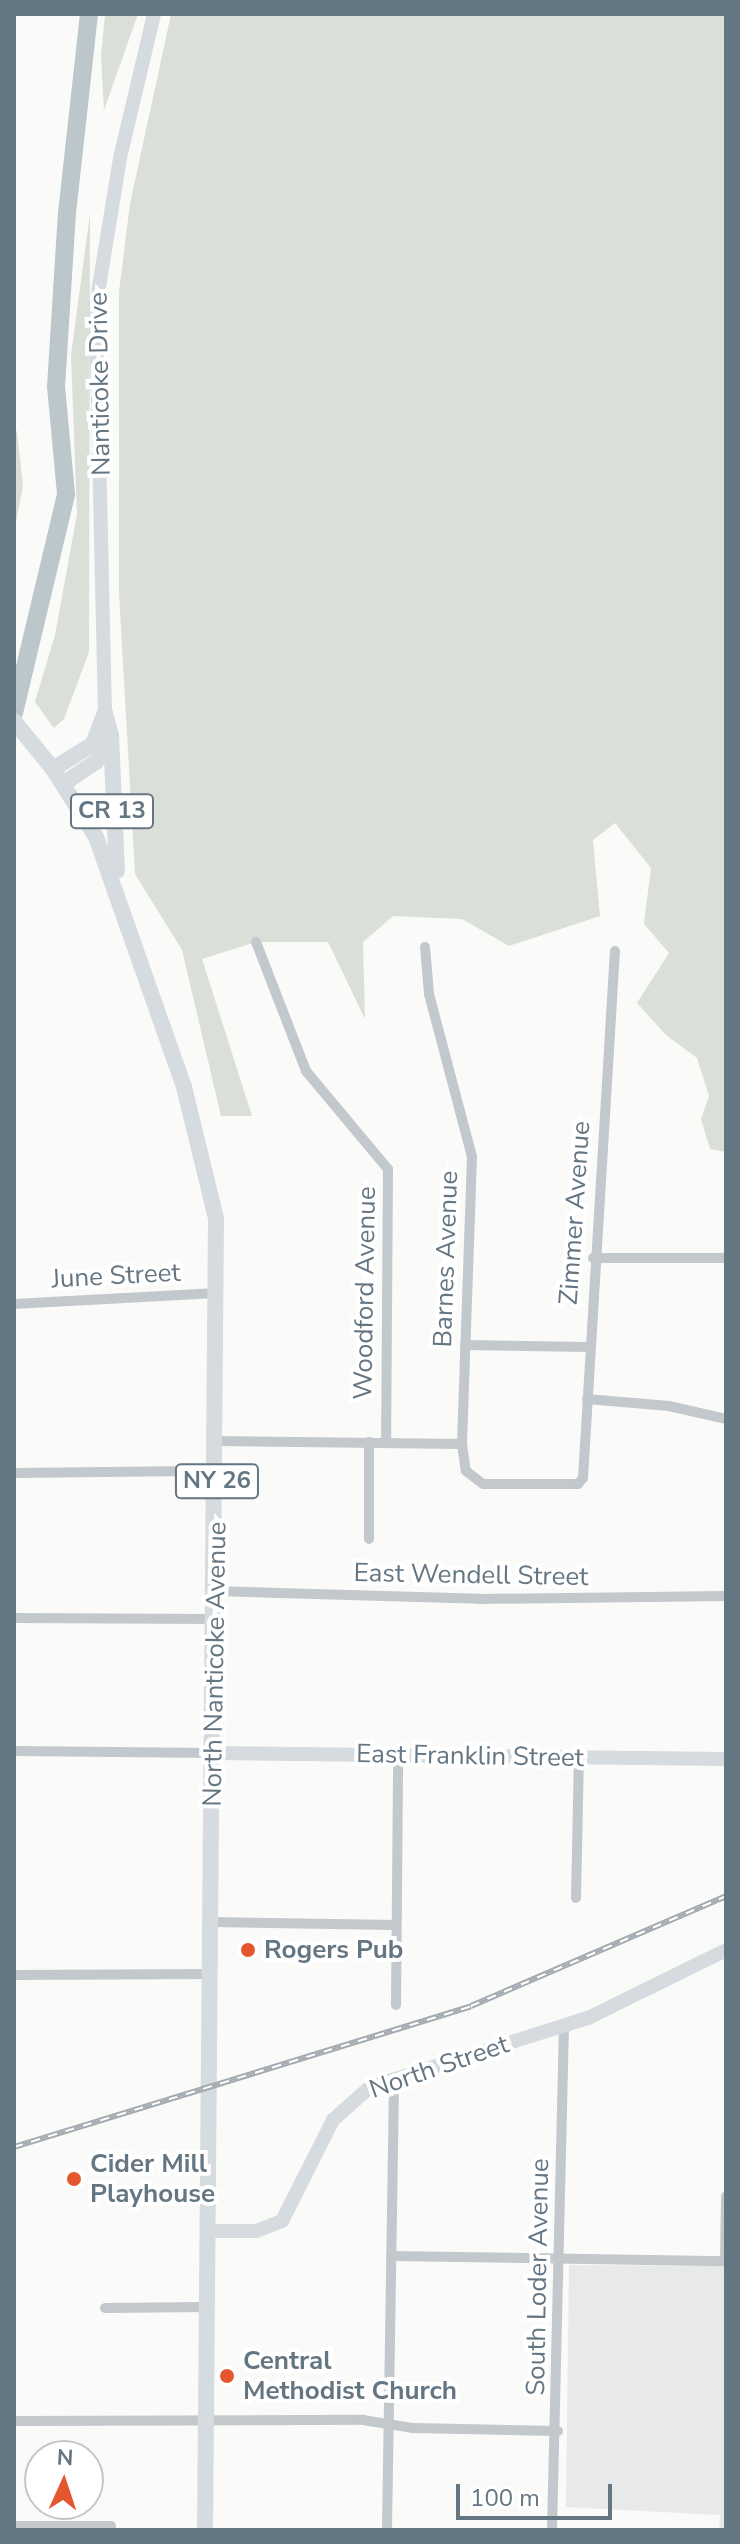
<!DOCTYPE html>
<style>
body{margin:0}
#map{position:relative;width:740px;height:2544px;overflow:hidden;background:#fafaf8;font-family:"Nunito Sans",sans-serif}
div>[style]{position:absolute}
.built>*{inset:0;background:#e8e9e9}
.green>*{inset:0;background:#dadfd7}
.river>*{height:18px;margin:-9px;padding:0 9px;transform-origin:9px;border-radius:9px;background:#bbc7cb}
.street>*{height:10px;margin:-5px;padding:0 5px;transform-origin:5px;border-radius:5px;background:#c3c8cc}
.secondary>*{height:14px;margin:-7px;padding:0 7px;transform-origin:7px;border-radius:7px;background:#d6dbdf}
.primary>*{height:16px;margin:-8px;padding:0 8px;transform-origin:8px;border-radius:8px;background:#d6dbdf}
.rail>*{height:6px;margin-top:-3px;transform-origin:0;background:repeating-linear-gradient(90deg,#fff 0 9px,#a2aab0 0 18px);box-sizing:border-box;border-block:2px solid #a2aab0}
.dots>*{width:22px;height:22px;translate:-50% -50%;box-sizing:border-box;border:4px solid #fff;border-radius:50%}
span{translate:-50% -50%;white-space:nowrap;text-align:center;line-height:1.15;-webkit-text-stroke:8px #fff;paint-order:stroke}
.shield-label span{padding:2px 6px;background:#fff;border:2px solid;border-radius:6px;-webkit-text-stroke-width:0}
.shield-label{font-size:24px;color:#657683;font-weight:700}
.street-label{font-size:26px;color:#657683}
.poi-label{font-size:26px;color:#657683;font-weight:700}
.left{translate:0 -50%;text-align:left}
.frame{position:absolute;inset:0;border:16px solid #657683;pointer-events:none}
.north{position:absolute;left:24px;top:2440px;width:80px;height:80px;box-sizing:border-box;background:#fff;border:2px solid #c1c8cd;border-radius:50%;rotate:3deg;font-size:22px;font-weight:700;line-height:32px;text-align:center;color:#657683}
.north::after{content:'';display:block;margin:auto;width:28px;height:36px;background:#e4572e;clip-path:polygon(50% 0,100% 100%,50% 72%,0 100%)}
.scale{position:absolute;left:456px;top:2484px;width:156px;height:36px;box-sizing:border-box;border:4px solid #657683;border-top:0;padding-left:10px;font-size:24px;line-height:28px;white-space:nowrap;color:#657683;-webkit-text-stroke:6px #fff;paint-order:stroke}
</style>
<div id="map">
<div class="built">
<i style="clip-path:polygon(569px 2265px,726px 2266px,726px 2530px,719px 2530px,720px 2515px,566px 2507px)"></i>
</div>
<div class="green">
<i style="clip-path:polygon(105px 14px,138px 14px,104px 110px,101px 57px)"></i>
<i style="clip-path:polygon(171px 14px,726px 14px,726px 1152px,710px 1149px,701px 1119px,709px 1096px,697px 1058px,666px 1035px,637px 1003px,669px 953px,644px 924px,651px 868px,615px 823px,593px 840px,600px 916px,509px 946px,462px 919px,393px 916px,363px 942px,365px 1019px,328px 942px,256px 942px,202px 959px,252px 1116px,221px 1116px,182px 950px,135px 874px,119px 593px,119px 292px,130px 204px)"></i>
<i style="clip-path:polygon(90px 214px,89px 652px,64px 719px,54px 728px,35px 702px,55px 635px,77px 514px,71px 355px)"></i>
<i style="clip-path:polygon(17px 431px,23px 486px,14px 532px,14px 432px)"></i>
</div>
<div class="river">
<i style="left:14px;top:713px;width:225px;rotate:-76.6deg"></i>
<i style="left:66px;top:494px;width:107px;rotate:-95.3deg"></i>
<i style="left:56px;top:387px;width:174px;rotate:-86.4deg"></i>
<i style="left:67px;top:213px;width:200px;rotate:-83.7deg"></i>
</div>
<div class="street">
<i style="left:256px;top:942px;width:138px;rotate:68.8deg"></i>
<i style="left:306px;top:1071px;width:128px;rotate:50.1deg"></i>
<i style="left:388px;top:1169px;width:274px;rotate:90.4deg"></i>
<i style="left:425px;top:947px;width:47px;rotate:85.1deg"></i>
<i style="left:429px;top:994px;width:169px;rotate:75.2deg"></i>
<i style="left:472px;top:1157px;width:287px;rotate:92deg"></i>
<i style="left:462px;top:1444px;width:27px;rotate:82deg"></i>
<i style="left:466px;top:1471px;width:21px;rotate:37deg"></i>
<i style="left:483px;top:1484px;width:95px"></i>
<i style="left:578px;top:1484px;width:8px;rotate:-50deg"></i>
<i style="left:583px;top:1478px;width:528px;rotate:-86.53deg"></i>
<i style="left:593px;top:1258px;width:133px"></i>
<i style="left:14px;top:1304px;width:203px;rotate:-3.1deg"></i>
<i style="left:465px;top:1345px;width:124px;rotate:0.9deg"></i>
<i style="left:587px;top:1399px;width:82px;rotate:4.9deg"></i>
<i style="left:669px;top:1406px;width:58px;rotate:12.8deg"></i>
<i style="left:218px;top:1441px;width:244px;rotate:0.7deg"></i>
<i style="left:14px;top:1473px;width:203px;rotate:-0.6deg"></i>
<i style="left:369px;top:1539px;width:97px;rotate:-90deg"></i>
<i style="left:215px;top:1591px;width:264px;rotate:1.7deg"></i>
<i style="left:479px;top:1599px;width:247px;rotate:-0.7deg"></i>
<i style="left:14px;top:1618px;width:201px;rotate:0.3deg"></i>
<i style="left:14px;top:1751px;width:200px;rotate:0.6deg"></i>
<i style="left:576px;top:1898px;width:141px;rotate:-88.8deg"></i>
<i style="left:212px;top:1922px;width:184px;rotate:0.9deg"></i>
<i style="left:14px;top:1975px;width:197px;rotate:-0.3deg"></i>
<i style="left:396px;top:2005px;width:250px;rotate:-89.5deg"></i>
<i style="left:391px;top:2256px;width:335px;rotate:0.9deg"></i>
<i style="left:725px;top:2261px;width:65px;rotate:-89.1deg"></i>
<i style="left:105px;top:2308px;width:101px;rotate:-0.6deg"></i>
<i style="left:14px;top:2421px;width:349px;rotate:-0.2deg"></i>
<i style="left:363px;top:2420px;width:51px;rotate:9.1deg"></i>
<i style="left:413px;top:2428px;width:145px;rotate:1.2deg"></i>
<i style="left:14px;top:2526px;width:97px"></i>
<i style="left:387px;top:2530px;width:452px;rotate:-89.1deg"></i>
<i style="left:552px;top:2530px;width:504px;rotate:-88.64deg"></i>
</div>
<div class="secondary">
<i style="left:105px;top:713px;width:408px;rotate:-91.3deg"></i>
<i style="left:96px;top:305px;width:149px;rotate:-80.7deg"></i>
<i style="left:120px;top:158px;width:148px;rotate:-76.7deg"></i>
<i style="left:214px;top:1753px;width:512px;rotate:0.67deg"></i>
<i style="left:208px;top:2231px;width:48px"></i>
<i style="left:256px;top:2231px;width:28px;rotate:-21deg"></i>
<i style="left:282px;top:2221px;width:113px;rotate:-63.2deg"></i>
<i style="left:333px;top:2120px;width:50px;rotate:-41.7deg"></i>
<i style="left:370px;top:2087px;width:229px;rotate:-17.6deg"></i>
<i style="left:588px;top:2018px;width:154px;rotate:-26.2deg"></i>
</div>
<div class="primary">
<i style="left:105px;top:713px;width:23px;rotate:75deg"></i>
<i style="left:111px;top:735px;width:136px;rotate:87.5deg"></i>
<i style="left:14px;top:721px;width:62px;rotate:50.9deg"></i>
<i style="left:53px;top:769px;width:80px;rotate:57.7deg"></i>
<i style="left:96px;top:837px;width:265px;rotate:70.6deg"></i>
<i style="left:184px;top:1087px;width:135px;rotate:76.3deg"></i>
<i style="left:216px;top:1218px;width:1312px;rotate:90.48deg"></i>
<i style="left:53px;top:769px;width:47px;rotate:-32deg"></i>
<i style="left:93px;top:744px;width:33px;rotate:-69deg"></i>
<i style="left:63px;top:784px;width:40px;rotate:-34deg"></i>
<i style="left:96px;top:762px;width:26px;rotate:-58deg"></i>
</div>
<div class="rail">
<i style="left:14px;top:2147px;width:478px;rotate:-17.1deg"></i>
<i style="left:471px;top:2006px;width:278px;rotate:-23.3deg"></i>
</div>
<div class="dots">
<i style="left:248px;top:1950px;background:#e4572e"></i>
<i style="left:74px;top:2179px;background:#e4572e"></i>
<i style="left:227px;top:2376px;background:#e4572e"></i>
</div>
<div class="shield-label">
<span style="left:112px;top:811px">CR 13</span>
<span style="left:217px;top:1481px">NY 26</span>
</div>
<div class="street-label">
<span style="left:100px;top:384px;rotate:-91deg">Nanticoke Drive</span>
<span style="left:575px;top:1213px;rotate:-86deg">Zimmer Avenue</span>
<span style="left:446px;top:1259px;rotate:-88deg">Barnes Avenue</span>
<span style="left:116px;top:1276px;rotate:-3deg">June Street</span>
<span style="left:365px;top:1293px;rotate:-89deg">Woodford Avenue</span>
<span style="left:471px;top:1575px;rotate:1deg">East Wendell Street</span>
<span style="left:215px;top:1664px;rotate:-89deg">North Nanticoke Avenue</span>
<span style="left:470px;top:1756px;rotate:1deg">East Franklin Street</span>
<span style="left:439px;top:2067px;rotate:-19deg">North Street</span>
<span style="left:538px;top:2277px;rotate:-89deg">South Loder Avenue</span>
</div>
<div class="poi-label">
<span class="left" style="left:264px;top:1950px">Rogers Pub</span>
<span class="left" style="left:90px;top:2179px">Cider Mill<br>Playhouse</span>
<span class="left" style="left:243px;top:2376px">Central<br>Methodist Church</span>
</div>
<div class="frame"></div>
<div class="north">N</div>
<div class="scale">100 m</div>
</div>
